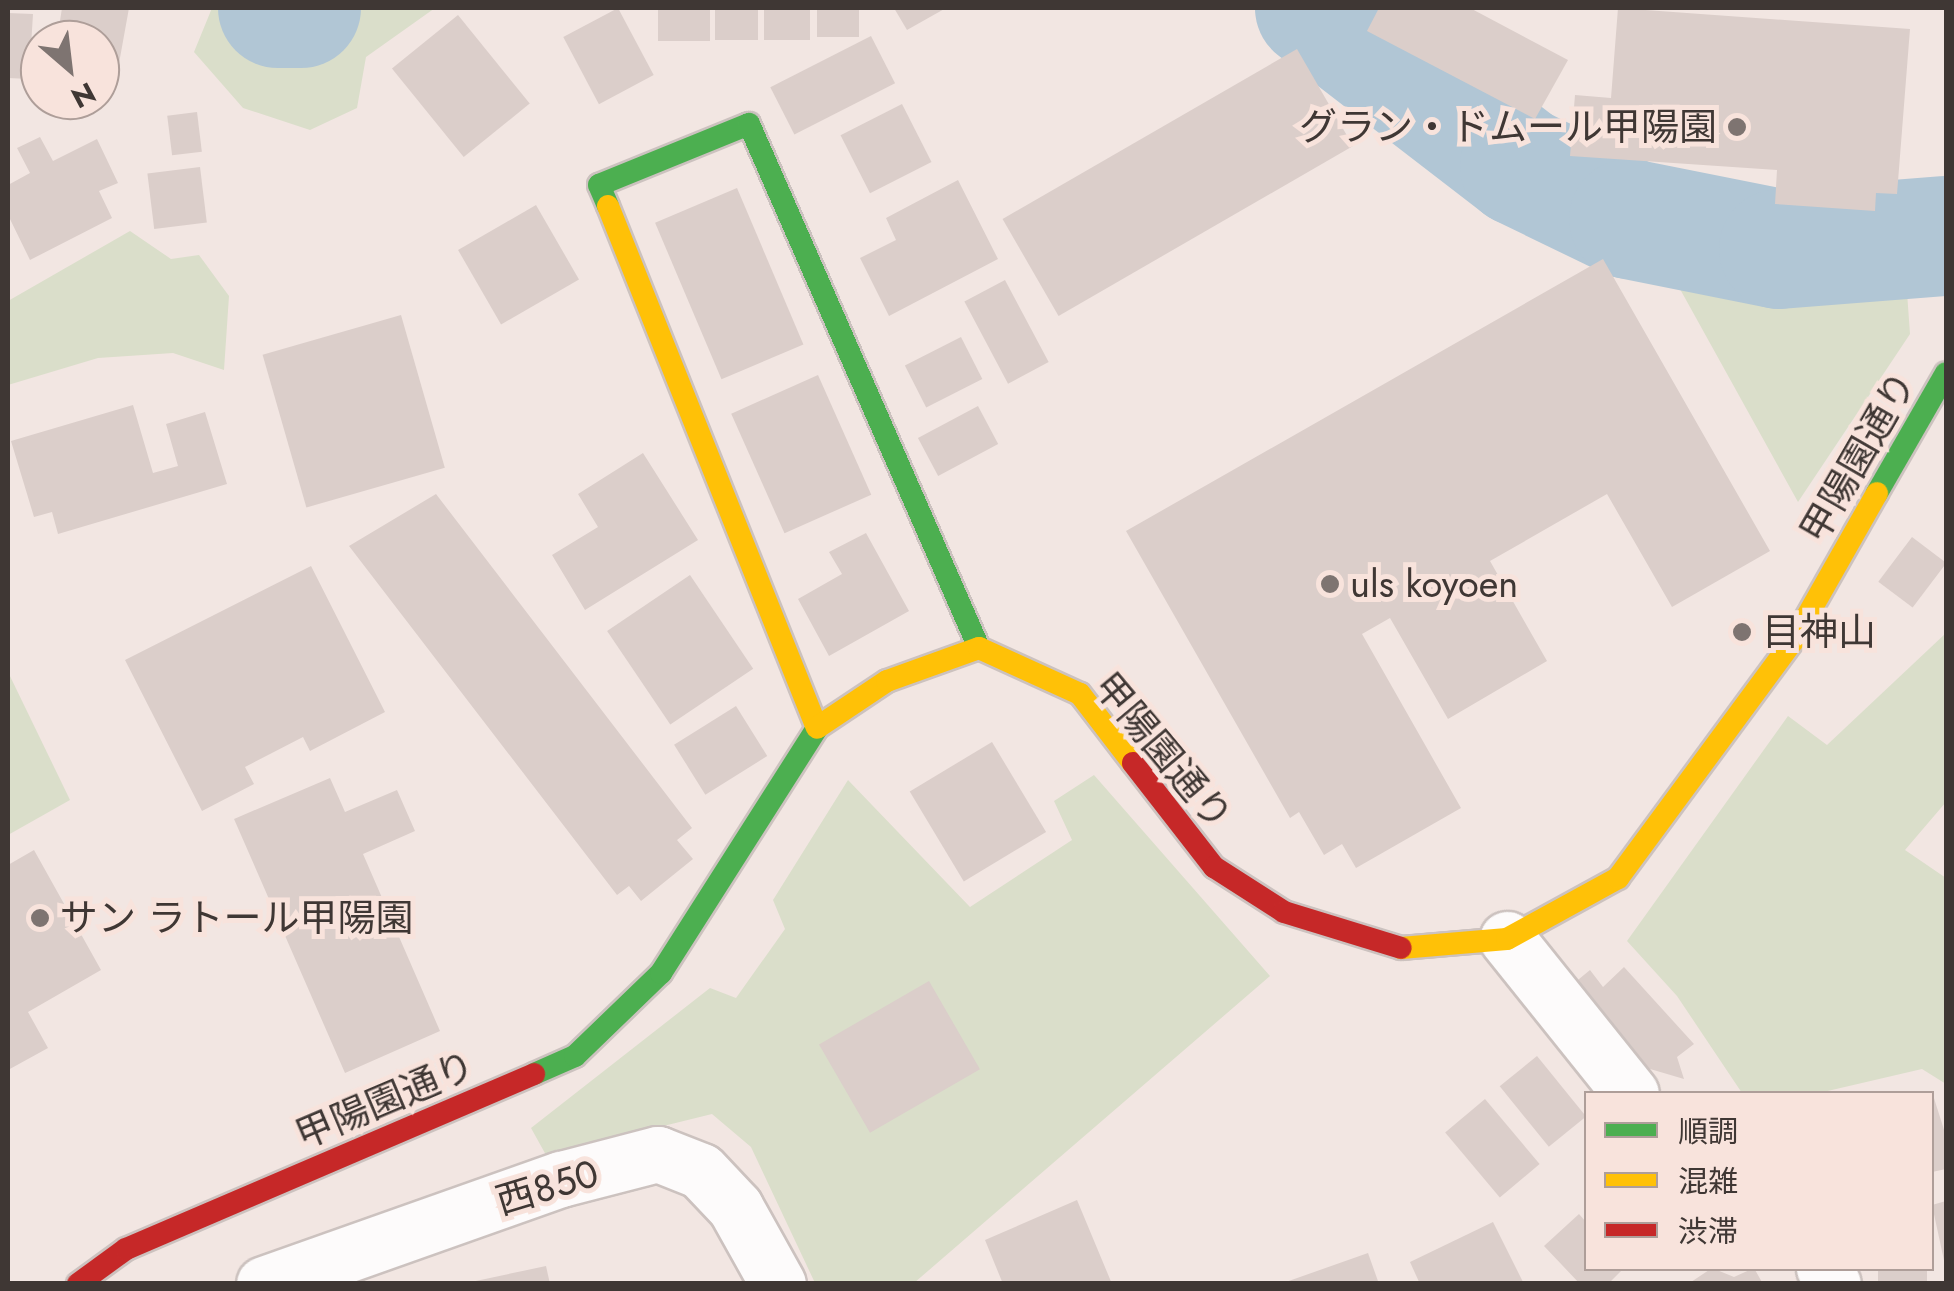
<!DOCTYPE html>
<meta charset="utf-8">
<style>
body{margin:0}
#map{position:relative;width:1954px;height:1291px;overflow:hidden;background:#f2e6e2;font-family:Jost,"Noto Sans JP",sans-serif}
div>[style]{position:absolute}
.green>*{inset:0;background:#dadeca}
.river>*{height:120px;margin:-60px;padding:0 60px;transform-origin:60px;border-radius:60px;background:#b1c6d5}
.building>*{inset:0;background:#dbceca;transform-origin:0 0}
.roads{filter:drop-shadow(2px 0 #ccc2bf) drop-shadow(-2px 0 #ccc2bf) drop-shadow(0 2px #ccc2bf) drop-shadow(0 -2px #ccc2bf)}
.street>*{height:55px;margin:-27.5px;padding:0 27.5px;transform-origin:27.5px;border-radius:27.5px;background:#fdfbfb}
.fast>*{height:22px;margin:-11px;padding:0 11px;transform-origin:11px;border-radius:11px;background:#4caf50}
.slow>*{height:22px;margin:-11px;padding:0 11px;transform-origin:11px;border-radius:11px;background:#ffc107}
.jam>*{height:22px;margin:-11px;padding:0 11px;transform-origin:11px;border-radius:11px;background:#c62828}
.dots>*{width:28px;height:28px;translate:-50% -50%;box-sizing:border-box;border:5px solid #f8e3dc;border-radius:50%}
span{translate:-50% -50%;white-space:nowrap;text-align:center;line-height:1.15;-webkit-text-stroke:10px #f8e3dc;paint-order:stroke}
.poi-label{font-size:38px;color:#3f3734}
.right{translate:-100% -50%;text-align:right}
.left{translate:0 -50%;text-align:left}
.street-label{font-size:38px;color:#3f3734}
.frame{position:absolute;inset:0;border:10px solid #3f3734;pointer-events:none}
.legend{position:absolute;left:1584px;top:1091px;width:350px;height:180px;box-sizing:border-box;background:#f8e3dc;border:2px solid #ae9e99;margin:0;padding:12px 18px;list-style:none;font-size:30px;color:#3f3734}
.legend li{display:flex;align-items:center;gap:20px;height:50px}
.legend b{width:50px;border:2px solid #ae9e99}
.north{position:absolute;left:20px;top:20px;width:100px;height:100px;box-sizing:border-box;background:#f8e3dc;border:2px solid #ae9e99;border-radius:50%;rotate:152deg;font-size:28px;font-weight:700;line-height:40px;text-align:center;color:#3f3734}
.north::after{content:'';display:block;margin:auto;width:35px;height:45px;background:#7e7471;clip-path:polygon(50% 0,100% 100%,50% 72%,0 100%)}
</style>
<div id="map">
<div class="green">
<i style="clip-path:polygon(212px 8px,435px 8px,366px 57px,357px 108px,310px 130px,243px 108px,194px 52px)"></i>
<i style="clip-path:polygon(130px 231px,171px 259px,199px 255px,229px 296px,224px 370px,173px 353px,98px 358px,8px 385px,8px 301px)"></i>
<i style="clip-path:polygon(1905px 264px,1910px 334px,1798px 502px,1670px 271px,1782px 277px)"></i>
<i style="clip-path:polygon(1946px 633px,1946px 802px,1905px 850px,1946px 878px,1946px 1084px,1922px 1069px,1819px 1093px,1742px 1093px,1677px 996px,1627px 941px,1788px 716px,1827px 745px)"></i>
<i style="clip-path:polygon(8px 672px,70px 800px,8px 835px)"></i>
<i style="clip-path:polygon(1094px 775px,1270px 976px,914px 1283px,815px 1283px,751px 1147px,712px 1114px,546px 1155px,531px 1128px,710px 988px,736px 998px,785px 929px,773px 900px,848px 780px,970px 907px,1072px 840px,1054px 801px)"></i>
</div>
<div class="river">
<i style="left:278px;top:8px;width:23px"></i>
<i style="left:1315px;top:8px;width:259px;rotate:37.6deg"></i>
<i style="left:1520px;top:166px;width:121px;rotate:25.9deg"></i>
<i style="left:1629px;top:219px;width:153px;rotate:11.3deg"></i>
<i style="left:1779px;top:249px;width:166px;rotate:-4.5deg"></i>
</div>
<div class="building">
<i style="clip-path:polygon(62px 8px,129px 8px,116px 80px,100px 77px,100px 40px,57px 40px)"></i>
<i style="left:618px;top:8px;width:76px;height:62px;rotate:62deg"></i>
<i style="left:658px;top:8px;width:52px;height:33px"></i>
<i style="left:715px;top:8px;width:43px;height:32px"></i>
<i style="left:764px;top:8px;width:46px;height:32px"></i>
<i style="left:817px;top:8px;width:42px;height:29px"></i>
<i style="clip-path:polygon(894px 8px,946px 8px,907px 30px)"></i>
<i style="clip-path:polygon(1379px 8px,1470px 8px,1568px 60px,1535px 119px,1367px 31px)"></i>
<i style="clip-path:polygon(1618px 8px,1910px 29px,1897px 194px,1876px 193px,1875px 211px,1775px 204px,1777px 170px,1570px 156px,1575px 95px,1611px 98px)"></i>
<i style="clip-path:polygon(8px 13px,33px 14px,29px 79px,8px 78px)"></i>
<i style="left:458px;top:15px;width:114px;height:85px;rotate:51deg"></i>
<i style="left:871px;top:36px;width:53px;height:113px;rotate:63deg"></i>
<i style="left:1297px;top:49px;width:112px;height:340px;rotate:60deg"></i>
<i style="left:902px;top:104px;width:65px;height:69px;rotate:63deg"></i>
<i style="left:197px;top:112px;width:40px;height:30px;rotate:83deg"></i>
<i style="clip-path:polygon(40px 137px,53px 161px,97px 139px,118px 183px,99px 191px,112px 218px,30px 260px,8px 215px,8px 185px,30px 173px,17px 148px)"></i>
<i style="left:200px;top:167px;width:56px;height:53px;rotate:83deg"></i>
<i style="clip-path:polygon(958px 180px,998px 259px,889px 316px,860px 258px,896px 240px,886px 218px)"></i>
<i style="left:737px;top:188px;width:170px;height:89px;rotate:67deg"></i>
<i style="left:536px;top:205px;width:86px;height:90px;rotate:60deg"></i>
<i style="clip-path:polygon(1603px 259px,1770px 551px,1672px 607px,1607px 494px,1490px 561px,1547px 661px,1448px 719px,1390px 618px,1362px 634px,1461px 808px,1356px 868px,1342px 844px,1324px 855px,1299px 812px,1290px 818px,1126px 531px)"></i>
<i style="left:1005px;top:280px;width:93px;height:46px;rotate:62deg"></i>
<i style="left:401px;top:315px;width:159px;height:144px;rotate:74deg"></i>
<i style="left:961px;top:337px;width:47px;height:63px;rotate:63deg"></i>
<i style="left:818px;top:375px;width:131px;height:95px;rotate:66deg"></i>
<i style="clip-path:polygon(133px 405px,153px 473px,178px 466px,166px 424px,205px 412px,227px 484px,58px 534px,52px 512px,34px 517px,11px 441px)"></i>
<i style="left:978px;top:406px;width:43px;height:68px;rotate:62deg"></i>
<i style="clip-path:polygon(643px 453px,698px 540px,585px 610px,552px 555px,598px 527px,578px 494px)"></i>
<i style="clip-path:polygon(436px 494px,692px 828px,677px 840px,693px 859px,641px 901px,629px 886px,617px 895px,349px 546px)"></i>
<i style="clip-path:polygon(866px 533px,909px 611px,829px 656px,798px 599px,842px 574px,829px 552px)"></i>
<i style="left:1912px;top:537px;width:43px;height:56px;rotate:37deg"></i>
<i style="clip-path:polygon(311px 566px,385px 712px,310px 751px,303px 737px,245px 767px,254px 784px,202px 811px,125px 660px)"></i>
<i style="left:690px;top:575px;width:113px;height:100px;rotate:56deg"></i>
<i style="left:736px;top:706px;width:59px;height:73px;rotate:58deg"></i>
<i style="left:992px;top:742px;width:105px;height:96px;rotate:59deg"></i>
<i style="clip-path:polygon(330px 778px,345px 812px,397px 790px,415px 831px,363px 854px,440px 1031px,345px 1073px,234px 819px)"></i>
<i style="clip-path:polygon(34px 850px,101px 970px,28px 1012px,48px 1048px,8px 1070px,8px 865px)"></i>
<i style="clip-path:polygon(1624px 967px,1694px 1044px,1677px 1057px,1684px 1079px,1640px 1066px,1573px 984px,1590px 970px,1603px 987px)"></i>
<i style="left:929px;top:981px;width:102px;height:127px;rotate:60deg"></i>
<i style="left:1537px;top:1056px;width:78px;height:48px;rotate:51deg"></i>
<i style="clip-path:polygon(1932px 1092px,1946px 1136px,1946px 1169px,1932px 1172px)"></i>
<i style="left:1485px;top:1099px;width:85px;height:52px;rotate:50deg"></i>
<i style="clip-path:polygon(1077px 1200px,1112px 1284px,1003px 1284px,985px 1240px)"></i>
<i style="clip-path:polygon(1946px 1201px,1946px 1265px,1945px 1265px,1932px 1205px)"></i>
<i style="clip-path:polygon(1579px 1214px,1586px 1222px,1586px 1268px,1624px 1268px,1608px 1284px,1580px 1284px,1544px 1246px)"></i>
<i style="clip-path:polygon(1493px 1222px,1524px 1284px,1420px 1284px,1410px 1262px)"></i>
<i style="clip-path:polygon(1368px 1253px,1379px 1284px,1283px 1284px,1283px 1283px)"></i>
<i style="clip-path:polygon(546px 1266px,550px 1284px,472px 1284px,471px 1282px)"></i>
<i style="clip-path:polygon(1712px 1268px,1734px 1277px,1754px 1268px,1763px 1284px,1688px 1284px)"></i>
<i style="left:1878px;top:1268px;width:49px;height:16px"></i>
</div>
<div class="roads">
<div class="street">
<i style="left:1507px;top:939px;width:198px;rotate:51.3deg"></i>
<i style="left:1824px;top:1268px;width:18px;rotate:61deg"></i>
<i style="left:264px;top:1284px;width:315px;rotate:-19.5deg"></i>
<i style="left:561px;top:1179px;width:100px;rotate:-14.5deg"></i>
<i style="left:658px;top:1154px;width:46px;rotate:21.6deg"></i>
<i style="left:701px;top:1171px;width:50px;rotate:46.6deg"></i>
<i style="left:735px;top:1207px;width:88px;rotate:60.8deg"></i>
</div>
<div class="fast">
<i style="left:608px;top:206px;width:23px;rotate:-113deg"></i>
<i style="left:599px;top:185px;width:162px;rotate:-22.1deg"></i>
<i style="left:749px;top:124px;width:572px;rotate:66.3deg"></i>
<i style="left:1877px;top:493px;width:138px;rotate:-60.1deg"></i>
<i style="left:534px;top:1074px;width:45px;rotate:-23.7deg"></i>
<i style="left:575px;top:1056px;width:120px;rotate:-44deg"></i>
<i style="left:661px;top:973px;width:292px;rotate:-57.5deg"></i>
</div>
<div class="slow">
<i style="left:608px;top:206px;width:562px;rotate:68.18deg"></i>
<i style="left:818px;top:727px;width:83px;rotate:-33.7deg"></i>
<i style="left:887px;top:681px;width:98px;rotate:-19.7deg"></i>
<i style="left:979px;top:648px;width:111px;rotate:24.5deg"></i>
<i style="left:1080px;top:694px;width:87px;rotate:52.5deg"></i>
<i style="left:1401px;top:948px;width:106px;rotate:-4.9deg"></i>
<i style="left:1507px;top:939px;width:127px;rotate:-28.8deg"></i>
<i style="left:1618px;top:878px;width:295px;rotate:-53.6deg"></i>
<i style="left:1793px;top:641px;width:170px;rotate:-60.4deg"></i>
</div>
<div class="jam">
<i style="left:1133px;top:763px;width:132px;rotate:52.1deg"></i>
<i style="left:1214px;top:867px;width:83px;rotate:32.7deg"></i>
<i style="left:1284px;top:912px;width:122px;rotate:17.1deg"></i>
<i style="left:78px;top:1284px;width:59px;rotate:-36.1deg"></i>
<i style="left:126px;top:1249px;width:444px;rotate:-23.2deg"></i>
</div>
</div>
<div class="dots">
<i style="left:1737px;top:127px;background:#7e7471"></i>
<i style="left:1330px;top:584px;background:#7e7471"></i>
<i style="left:1742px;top:632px;background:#7e7471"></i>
<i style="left:40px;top:918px;background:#7e7471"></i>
</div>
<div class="poi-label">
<span class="right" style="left:1717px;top:127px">グラン・ドムール甲陽園</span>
<span class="left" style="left:1350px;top:584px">uls koyoen</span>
<span class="left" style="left:1762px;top:632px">目神山</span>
<span class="left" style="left:60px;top:918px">サン ラトール甲陽園</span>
</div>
<div class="street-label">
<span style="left:1858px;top:457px;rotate:-60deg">甲陽園通り</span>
<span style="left:1163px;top:751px;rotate:50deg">甲陽園通り</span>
<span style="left:385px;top:1100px;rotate:-23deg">甲陽園通り</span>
<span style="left:547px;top:1187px;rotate:-17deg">西８５０</span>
</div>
<div class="frame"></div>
<ul class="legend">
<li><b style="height:12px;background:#4caf50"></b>順調</li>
<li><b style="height:12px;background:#ffc107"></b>混雑</li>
<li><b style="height:12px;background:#c62828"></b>渋滞</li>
</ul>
<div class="north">N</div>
</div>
